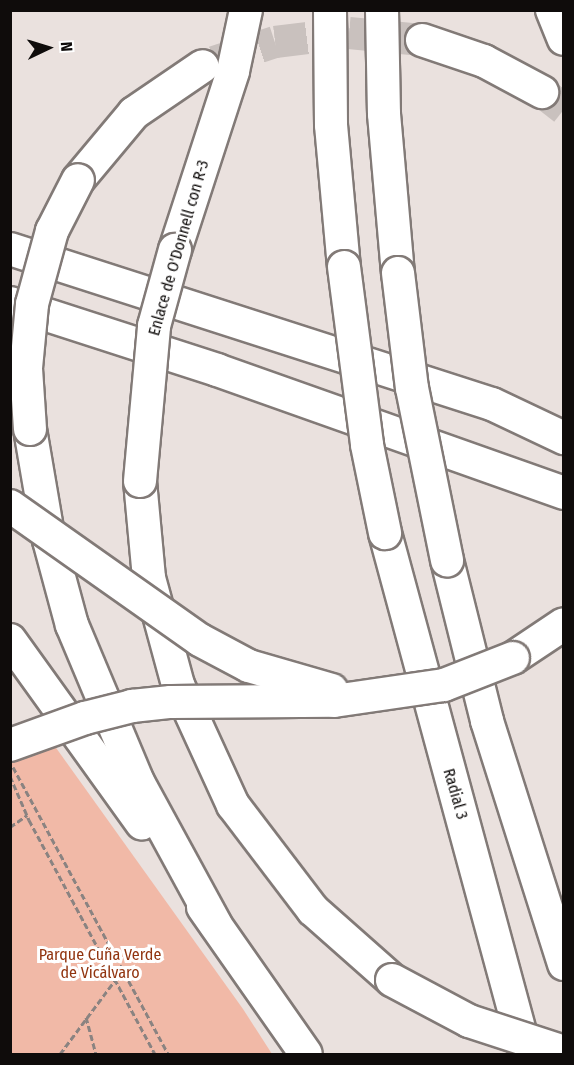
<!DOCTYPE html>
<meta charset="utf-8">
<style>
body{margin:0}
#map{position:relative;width:574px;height:1065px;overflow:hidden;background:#eae1de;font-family:"Fira Sans Condensed",sans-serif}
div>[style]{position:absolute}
.green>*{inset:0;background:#f1b9a7}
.motorway-tunnel>*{height:32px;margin-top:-16px;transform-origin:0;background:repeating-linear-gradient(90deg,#c9c1be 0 32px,transparent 0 48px)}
.path>*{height:3px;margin-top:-1.5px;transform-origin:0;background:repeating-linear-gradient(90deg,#8a8381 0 6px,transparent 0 9px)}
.roads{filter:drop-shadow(2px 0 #827a77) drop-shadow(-2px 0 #827a77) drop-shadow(0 2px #827a77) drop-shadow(0 -2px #827a77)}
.motorway>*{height:32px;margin:-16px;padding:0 16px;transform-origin:16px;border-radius:16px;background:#fff}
.bridges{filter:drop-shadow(2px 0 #827a77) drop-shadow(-2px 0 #827a77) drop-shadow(0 2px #827a77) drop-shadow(0 -2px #827a77)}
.motorway-bridge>*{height:32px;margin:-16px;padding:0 16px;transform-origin:16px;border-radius:16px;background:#fff}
span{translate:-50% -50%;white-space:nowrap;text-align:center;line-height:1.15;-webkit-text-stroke:6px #fff;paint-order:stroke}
.street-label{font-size:16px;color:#0f0c0b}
.park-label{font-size:16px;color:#91340f}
.frame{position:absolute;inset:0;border:12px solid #0f0c0b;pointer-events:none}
.north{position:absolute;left:18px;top:18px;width:60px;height:60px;-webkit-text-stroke:4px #fff;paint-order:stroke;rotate:86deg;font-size:16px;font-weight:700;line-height:24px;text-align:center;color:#0f0c0b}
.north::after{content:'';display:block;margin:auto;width:21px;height:27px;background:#0f0c0b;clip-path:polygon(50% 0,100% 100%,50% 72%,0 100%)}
</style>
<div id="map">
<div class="green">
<i style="clip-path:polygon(49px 738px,243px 1009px,272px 1054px,11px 1054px,11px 754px)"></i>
</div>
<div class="motorway-tunnel">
<i style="left:214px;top:62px;width:64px;rotate:-18.2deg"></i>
<i style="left:275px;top:42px;width:75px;rotate:-6.9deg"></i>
<i style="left:349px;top:33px;width:73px;rotate:5.5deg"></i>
<i style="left:542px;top:92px;width:28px;rotate:38deg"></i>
</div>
<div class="path">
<i style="left:13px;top:767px;width:326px;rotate:61.6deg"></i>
<i style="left:10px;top:776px;width:48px;rotate:66.6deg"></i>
<i style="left:29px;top:820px;width:266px;rotate:61.7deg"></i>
<i style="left:10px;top:827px;width:21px;rotate:-35deg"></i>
<i style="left:86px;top:1017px;width:38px;rotate:75deg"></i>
<i style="left:60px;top:1054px;width:94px;rotate:-53.3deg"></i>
</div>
<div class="roads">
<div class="motorway">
<i style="left:330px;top:10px;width:115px;rotate:89.5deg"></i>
<i style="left:331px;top:125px;width:143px;rotate:84.8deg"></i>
<i style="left:382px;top:10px;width:104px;rotate:88.9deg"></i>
<i style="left:384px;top:114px;width:160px;rotate:85deg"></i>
<i style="left:552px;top:10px;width:31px;rotate:68deg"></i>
<i style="left:422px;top:40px;width:65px;rotate:18.7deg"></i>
<i style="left:484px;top:61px;width:66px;rotate:28.1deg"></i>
<i style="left:78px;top:180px;width:87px;rotate:-50.1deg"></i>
<i style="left:134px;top:113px;width:83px;rotate:-34.3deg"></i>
<i style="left:10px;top:249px;width:506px;rotate:17.83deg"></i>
<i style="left:492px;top:404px;width:80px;rotate:25.3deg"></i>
<i style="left:175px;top:250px;width:188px;rotate:-72deg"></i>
<i style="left:233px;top:71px;width:62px;rotate:-78deg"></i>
<i style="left:10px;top:303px;width:218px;rotate:17.9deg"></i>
<i style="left:217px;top:370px;width:368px;rotate:19.5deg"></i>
<i style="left:30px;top:429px;width:113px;rotate:80.3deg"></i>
<i style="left:49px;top:540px;width:88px;rotate:74.9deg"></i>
<i style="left:72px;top:625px;width:170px;rotate:67.2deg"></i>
<i style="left:138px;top:782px;width:161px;rotate:61.4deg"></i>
<i style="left:140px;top:481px;width:97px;rotate:84.7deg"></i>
<i style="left:149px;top:578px;width:111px;rotate:74.8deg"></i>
<i style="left:178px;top:685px;width:132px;rotate:65.4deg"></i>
<i style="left:233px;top:805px;width:132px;rotate:52.7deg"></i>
<i style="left:313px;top:910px;width:106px;rotate:41.5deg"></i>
<i style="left:385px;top:533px;width:540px;rotate:74.86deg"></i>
<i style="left:447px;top:560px;width:166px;rotate:76deg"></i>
<i style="left:487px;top:721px;width:255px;rotate:72.4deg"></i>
<i style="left:10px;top:640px;width:226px;rotate:54.3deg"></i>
<i style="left:513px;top:658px;width:61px;rotate:-33.7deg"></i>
<i style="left:203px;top:907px;width:179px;rotate:55deg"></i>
</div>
</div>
<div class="bridges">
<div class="motorway-bridge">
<i style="left:344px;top:267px;width:179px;rotate:82.6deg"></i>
<i style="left:367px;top:445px;width:90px;rotate:78.4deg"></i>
<i style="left:398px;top:273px;width:116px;rotate:83.1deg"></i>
<i style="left:412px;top:388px;width:176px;rotate:78.5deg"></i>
<i style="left:30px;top:429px;width:61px;rotate:-93.8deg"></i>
<i style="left:26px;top:368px;width:64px;rotate:-84.6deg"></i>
<i style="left:32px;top:304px;width:76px;rotate:-74.7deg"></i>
<i style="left:52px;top:231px;width:57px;rotate:-63deg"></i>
<i style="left:140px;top:481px;width:156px;rotate:-84.8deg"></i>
<i style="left:154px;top:326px;width:79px;rotate:-74.6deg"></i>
<i style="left:10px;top:506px;width:232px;rotate:35.2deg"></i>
<i style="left:200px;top:640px;width:55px;rotate:28deg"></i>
<i style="left:249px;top:666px;width:86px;rotate:16.1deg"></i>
<i style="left:10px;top:745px;width:80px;rotate:-19.8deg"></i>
<i style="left:85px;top:718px;width:49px;rotate:-14.3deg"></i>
<i style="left:132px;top:706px;width:39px;rotate:-6deg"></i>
<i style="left:171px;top:702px;width:163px;rotate:-0.4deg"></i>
<i style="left:334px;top:701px;width:111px;rotate:-8.3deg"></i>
<i style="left:444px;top:685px;width:74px;rotate:-21.4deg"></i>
<i style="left:392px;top:980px;width:87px;rotate:28deg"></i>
<i style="left:469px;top:1021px;width:100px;rotate:18.1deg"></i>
</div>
</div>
<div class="street-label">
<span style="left:179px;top:248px;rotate:-74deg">Enlace de O'Donnell con R-3</span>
<span style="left:455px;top:794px;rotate:74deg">Radial 3</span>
</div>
<div class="park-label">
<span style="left:100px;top:964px">Parque Cuña Verde<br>de Vicálvaro</span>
</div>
<div class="frame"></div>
<div class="north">N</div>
</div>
